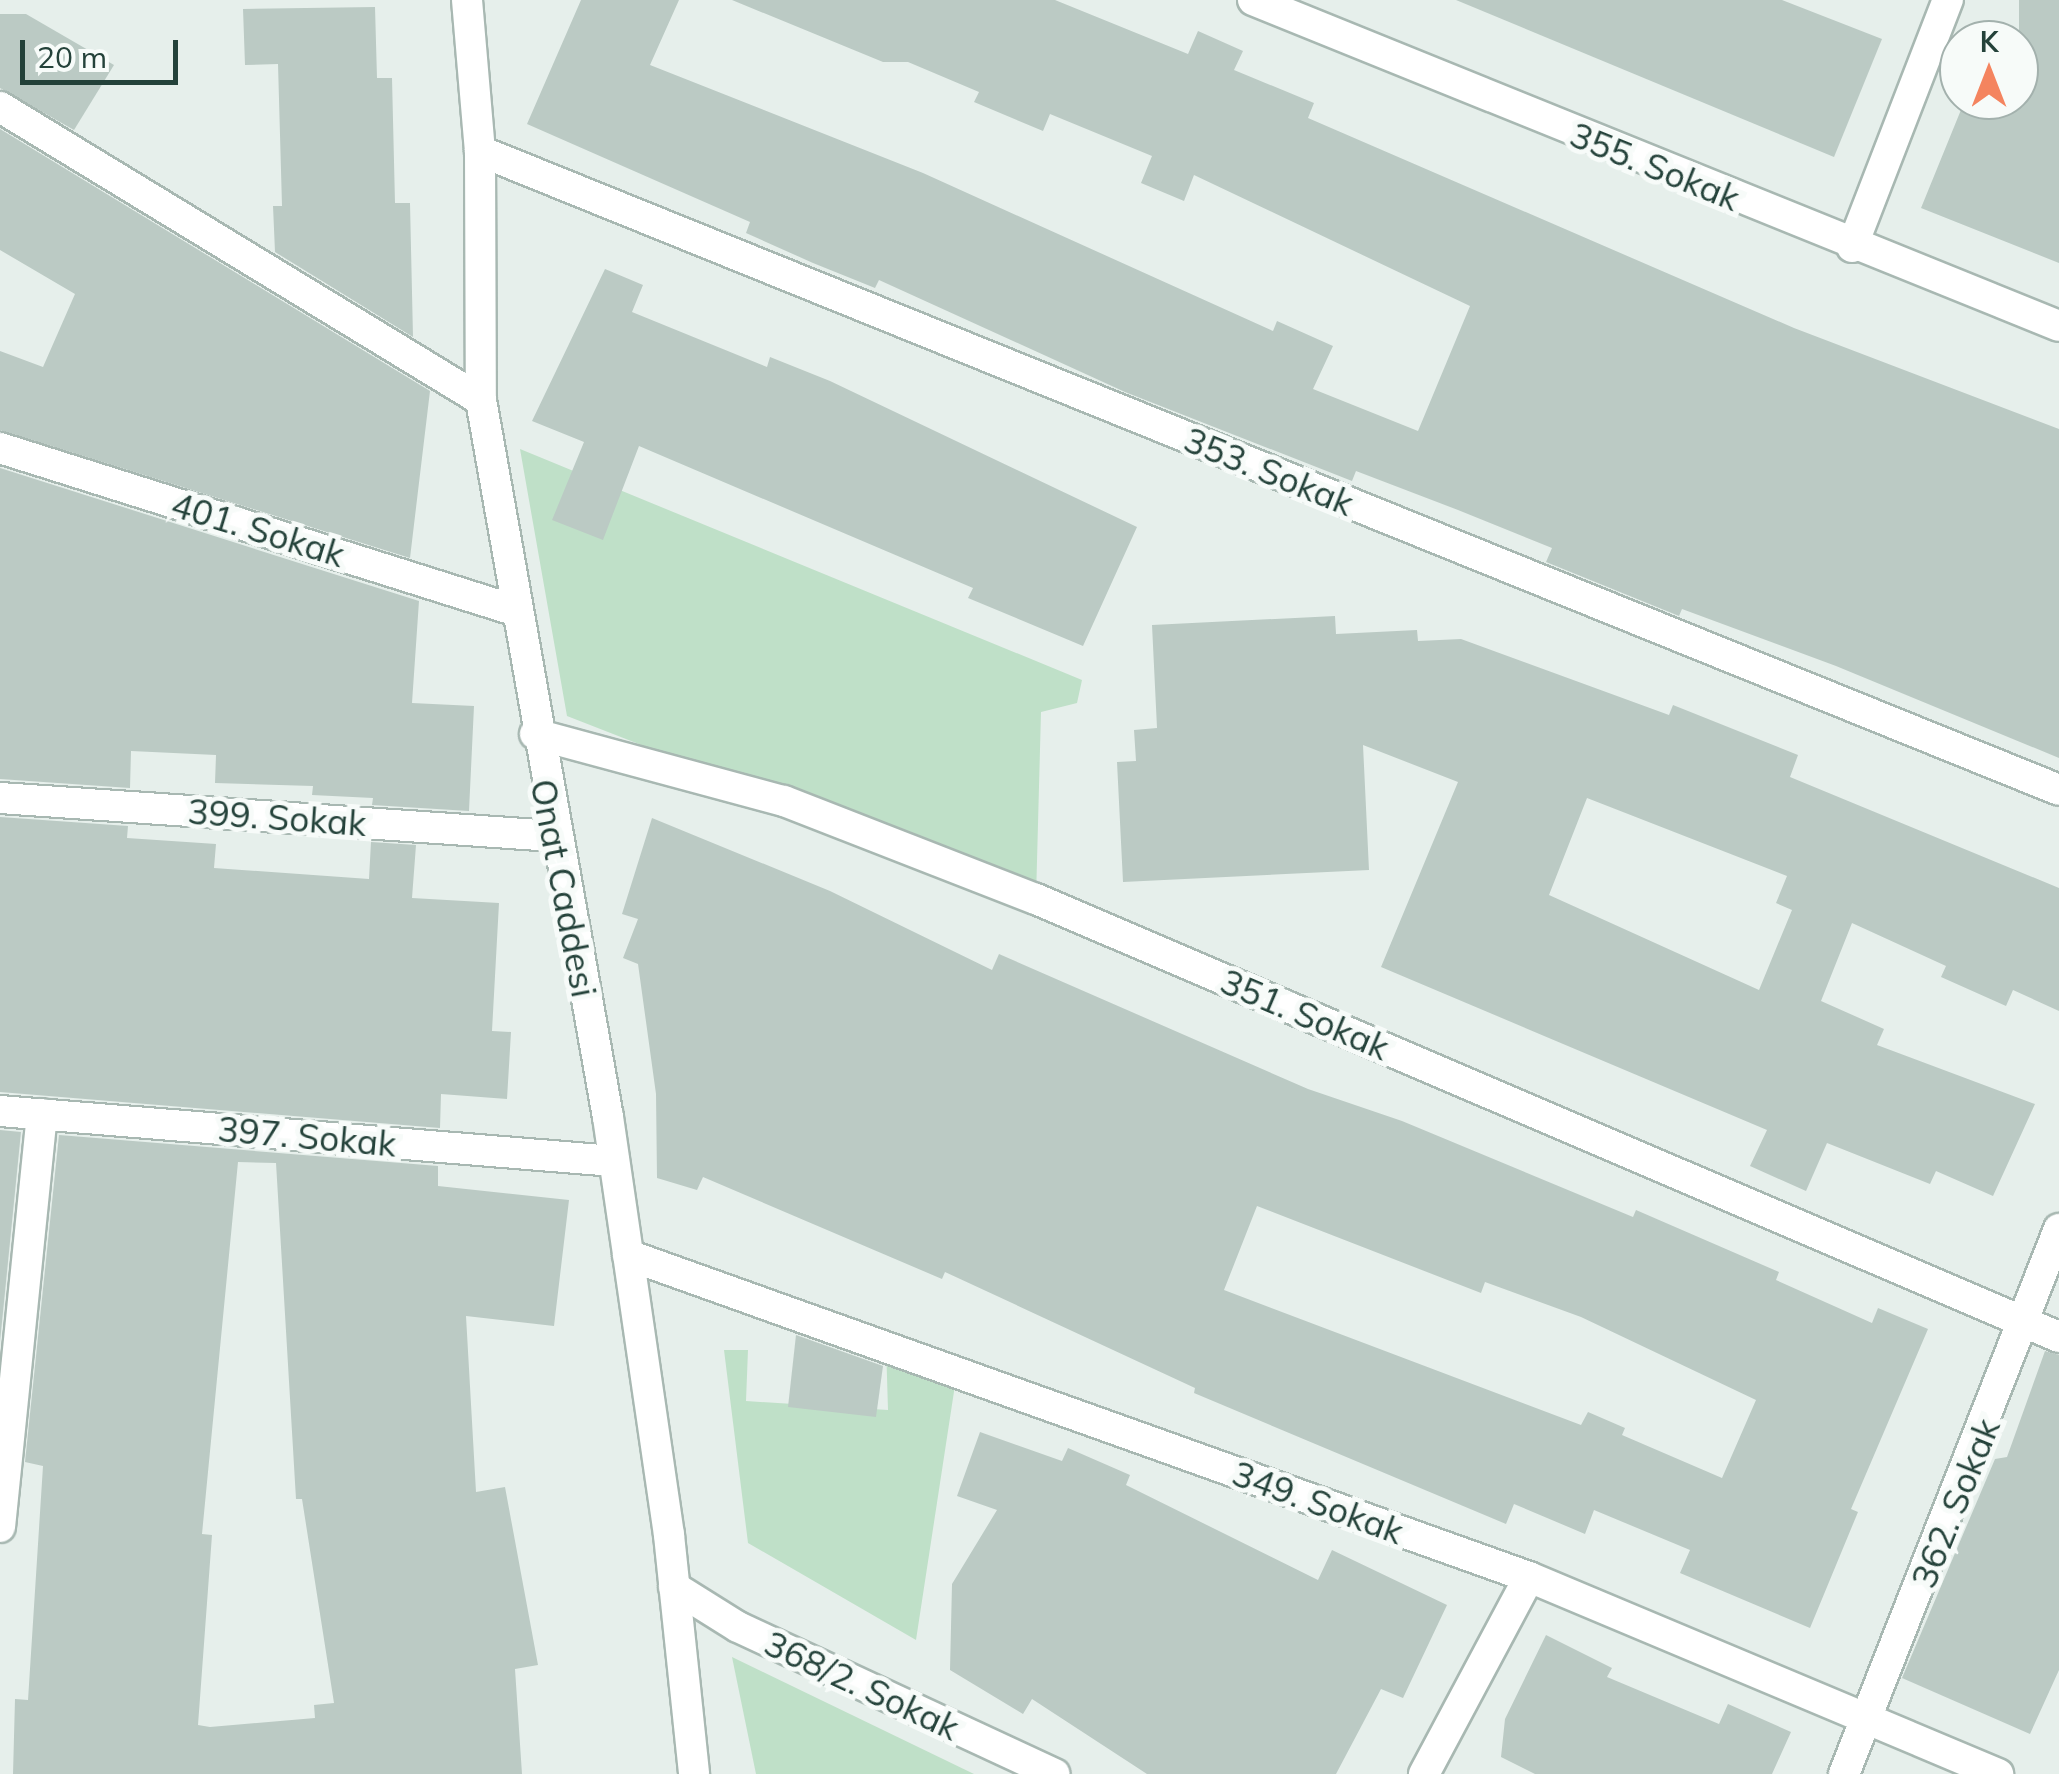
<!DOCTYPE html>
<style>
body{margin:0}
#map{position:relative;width:2059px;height:1774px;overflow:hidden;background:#e6efeb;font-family:Mulish,sans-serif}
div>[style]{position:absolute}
.green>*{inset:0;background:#bfe0c8}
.building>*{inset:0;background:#bbcac4}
.roads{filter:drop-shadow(2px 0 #a8b8b2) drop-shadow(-2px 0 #a8b8b2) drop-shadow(0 2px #a8b8b2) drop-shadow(0 -2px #a8b8b2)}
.street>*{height:30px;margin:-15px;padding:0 15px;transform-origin:15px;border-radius:15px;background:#fff}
.secondary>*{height:30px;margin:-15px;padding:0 15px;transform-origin:15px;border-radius:15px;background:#fff}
span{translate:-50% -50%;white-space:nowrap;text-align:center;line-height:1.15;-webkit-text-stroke:10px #f7fbf9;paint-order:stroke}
.street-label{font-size:35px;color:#24423a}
.north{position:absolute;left:1939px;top:20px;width:100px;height:100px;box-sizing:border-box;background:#f7fbf9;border:2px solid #a3b1ad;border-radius:50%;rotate:0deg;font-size:28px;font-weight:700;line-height:40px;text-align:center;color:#24423a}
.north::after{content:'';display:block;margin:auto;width:35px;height:45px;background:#f4845f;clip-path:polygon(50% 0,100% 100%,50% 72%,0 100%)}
.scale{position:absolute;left:20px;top:40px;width:158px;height:45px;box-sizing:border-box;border:5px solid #24423a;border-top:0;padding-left:12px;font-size:30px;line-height:35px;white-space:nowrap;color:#24423a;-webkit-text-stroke:8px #f7fbf9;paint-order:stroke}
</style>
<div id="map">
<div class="green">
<i style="clip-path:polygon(520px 449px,1082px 680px,1077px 703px,1041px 712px,1036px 899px,567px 716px)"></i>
<i style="clip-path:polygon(886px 1345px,957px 1372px,916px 1640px,748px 1543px,724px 1350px,748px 1350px,746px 1401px,888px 1410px)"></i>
<i style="clip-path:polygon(732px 1657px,974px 1774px,756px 1774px)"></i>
</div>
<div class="building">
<i style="clip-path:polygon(581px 0,679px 0,650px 65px,923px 173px,1273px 331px,1277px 321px,1333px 346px,1313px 389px,1418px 431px,1470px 306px,1194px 175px,1184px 201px,1141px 183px,1152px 156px,1050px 114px,1043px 131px,974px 102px,979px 92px,908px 62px,883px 62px,732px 0,1055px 0,1188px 54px,1198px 31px,1243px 51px,1234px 70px,1314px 103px,1308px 118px,1794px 328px,2059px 429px,2059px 758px,1836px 666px,1682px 609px,1679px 616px,1546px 562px,1552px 548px,1458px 510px,1356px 471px,1352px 481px,1125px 392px,879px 280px,875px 288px,813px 263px,746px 233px,750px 222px,527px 124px)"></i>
<i style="clip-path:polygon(1456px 0,1782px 0,1882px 39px,1834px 157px)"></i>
<i style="clip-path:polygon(2019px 0,2059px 0,2059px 263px,1921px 208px,1965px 100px,2019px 100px)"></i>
<i style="clip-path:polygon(375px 7px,377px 78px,392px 78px,395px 203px,410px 203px,413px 337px,275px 252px,273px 206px,282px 206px,278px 64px,245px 65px,243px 9px)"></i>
<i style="clip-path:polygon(0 14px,26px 14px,114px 65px,74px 130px,0 88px)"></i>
<i style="clip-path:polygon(0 129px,430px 391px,410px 558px,0 430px,0 351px,43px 367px,75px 294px,0 250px)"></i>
<i style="clip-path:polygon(605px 269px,643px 285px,632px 312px,767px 367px,770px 357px,830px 381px,1137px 527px,1083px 646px,968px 598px,973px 588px,639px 446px,603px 540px,552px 520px,584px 442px,532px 421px)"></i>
<i style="clip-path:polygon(0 468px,419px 601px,412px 703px,474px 706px,469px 811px,372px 805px,373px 798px,312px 795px,313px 786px,215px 783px,216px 755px,131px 751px,130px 788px,0 779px)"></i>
<i style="clip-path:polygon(evenodd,1335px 616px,1336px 634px,1417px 630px,1418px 641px,1461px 639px,1669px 715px,1673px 705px,1798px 755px,1790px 777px,2059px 888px,2059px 1011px,2013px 990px,2006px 1006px,1941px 977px,1946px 966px,1852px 923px,1821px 1001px,1884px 1029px,1877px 1045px,2035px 1104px,1993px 1196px,1936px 1171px,1930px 1184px,1827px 1143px,1806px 1191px,1750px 1166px,1767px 1130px,1381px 967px,1458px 782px,1363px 745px,1369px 870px,1123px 882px,1117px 762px,1136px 761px,1134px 730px,1157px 728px,1152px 625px,1335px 616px,1587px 798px,1787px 876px,1776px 903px,1792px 910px,1759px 990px,1549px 895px,1587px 798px)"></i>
<i style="clip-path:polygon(0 817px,128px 826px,127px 838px,216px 844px,214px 868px,369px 879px,371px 842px,416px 845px,412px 898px,499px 903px,492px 1031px,511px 1032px,507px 1099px,441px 1094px,440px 1128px,0 1092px)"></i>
<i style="clip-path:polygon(evenodd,652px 818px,830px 891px,992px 970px,999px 954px,1308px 1089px,1402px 1121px,1633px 1217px,1636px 1210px,1779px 1272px,1776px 1280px,1872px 1323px,1878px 1308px,1928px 1329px,1851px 1509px,1858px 1512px,1810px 1628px,1680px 1573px,1690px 1550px,1594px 1510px,1585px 1534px,1514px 1504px,1506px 1524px,1194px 1393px,1195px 1388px,945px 1272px,942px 1279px,703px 1177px,697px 1190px,657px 1178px,656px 1094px,638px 964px,623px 958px,638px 919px,622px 914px,652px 818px,1257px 1206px,1481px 1293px,1485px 1282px,1581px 1317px,1756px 1400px,1722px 1478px,1622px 1435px,1625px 1428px,1588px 1412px,1581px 1425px,1224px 1290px,1257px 1206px)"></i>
<i style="clip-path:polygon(0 1130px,21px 1132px,0 1342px)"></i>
<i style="clip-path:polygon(evenodd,59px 1135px,438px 1166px,438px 1186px,569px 1200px,554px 1326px,466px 1316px,476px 1492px,505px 1487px,538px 1665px,515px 1669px,522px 1774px,13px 1774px,15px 1699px,28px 1700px,43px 1466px,25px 1462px,59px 1135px,238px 1162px,276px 1163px,296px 1499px,302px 1499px,334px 1703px,314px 1705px,315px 1718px,210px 1727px,198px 1725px,212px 1535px,202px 1534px,238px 1162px)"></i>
<i style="clip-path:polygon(796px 1335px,883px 1366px,876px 1417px,788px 1407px)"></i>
<i style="clip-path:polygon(2045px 1351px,2059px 1355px,2059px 1670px,2030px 1734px,1902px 1678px,1995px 1459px,2007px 1457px)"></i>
<i style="clip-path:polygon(980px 1432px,1062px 1461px,1068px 1448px,1130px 1475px,1126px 1485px,1318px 1580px,1332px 1550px,1447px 1605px,1403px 1698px,1381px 1689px,1336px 1774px,1147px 1774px,1032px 1699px,1023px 1714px,950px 1670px,952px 1584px,997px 1510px,957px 1496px)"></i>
<i style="clip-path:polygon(1546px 1635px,1612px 1668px,1607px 1677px,1719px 1724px,1728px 1704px,1791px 1732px,1772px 1774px,1535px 1774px,1501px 1757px,1505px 1719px)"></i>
</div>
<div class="roads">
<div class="street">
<i style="left:1253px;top:0;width:869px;rotate:22.02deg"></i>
<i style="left:0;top:107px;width:563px;rotate:31.35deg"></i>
<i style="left:1852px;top:247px;width:265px;rotate:-68.8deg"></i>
<i style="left:535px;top:734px;width:258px;rotate:15.1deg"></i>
<i style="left:784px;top:801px;width:270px;rotate:21.3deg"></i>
<i style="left:1036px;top:899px;width:1113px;rotate:23.18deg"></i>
<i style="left:0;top:798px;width:554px;rotate:3.93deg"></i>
<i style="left:0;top:1111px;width:616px;rotate:4.66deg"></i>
<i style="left:628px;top:1255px;width:957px;rotate:19.67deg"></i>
<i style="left:1529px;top:1577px;width:509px;rotate:22.78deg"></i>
<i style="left:0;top:1527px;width:415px;rotate:-84.2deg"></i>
<i style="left:674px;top:1587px;width:75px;rotate:32deg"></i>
<i style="left:738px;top:1627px;width:349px;rotate:24.9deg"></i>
<i style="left:1424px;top:1774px;width:223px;rotate:-61.9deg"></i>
<i style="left:1844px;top:1774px;width:586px;rotate:-68.47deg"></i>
</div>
<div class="secondary">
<i style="left:467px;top:0;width:152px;rotate:85.1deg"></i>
<i style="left:480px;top:151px;width:249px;rotate:89.8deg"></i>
<i style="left:481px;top:400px;width:728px;rotate:79.96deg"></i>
<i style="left:608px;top:1117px;width:422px;rotate:81.7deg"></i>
<i style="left:669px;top:1535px;width:240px;rotate:84deg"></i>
<i style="left:480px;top:151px;width:1703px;rotate:22.03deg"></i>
<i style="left:0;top:448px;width:542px;rotate:17.5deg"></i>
</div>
</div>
<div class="street-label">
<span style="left:1655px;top:166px;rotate:22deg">355. Sokak</span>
<span style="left:1269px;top:471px;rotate:22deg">353. Sokak</span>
<span style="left:258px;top:529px;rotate:17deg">401. Sokak</span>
<span style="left:277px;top:817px;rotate:4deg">399. Sokak</span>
<span style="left:564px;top:888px;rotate:79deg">Onat Caddesi</span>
<span style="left:1305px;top:1014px;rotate:23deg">351. Sokak</span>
<span style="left:307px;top:1136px;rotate:5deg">397. Sokak</span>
<span style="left:1318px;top:1502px;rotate:20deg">349. Sokak</span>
<span style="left:1955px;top:1503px;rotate:-68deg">362. Sokak</span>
<span style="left:862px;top:1685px;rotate:25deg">368/2. Sokak</span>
</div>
<div class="north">K</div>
<div class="scale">20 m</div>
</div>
